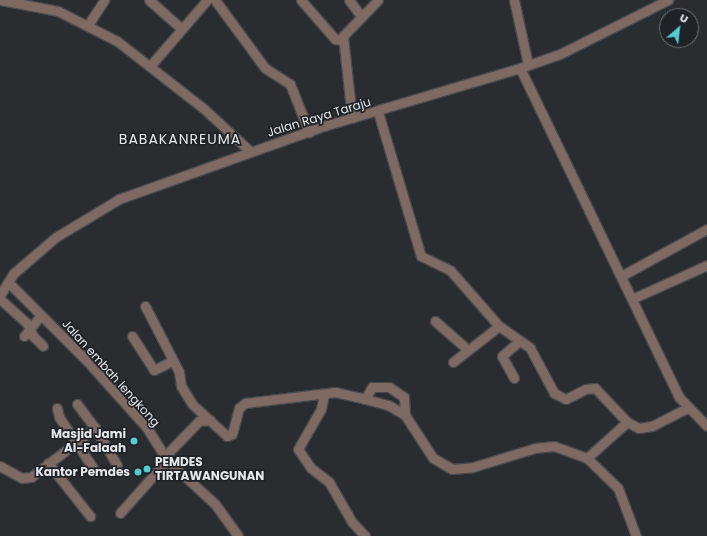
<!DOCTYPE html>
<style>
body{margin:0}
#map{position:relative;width:707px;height:536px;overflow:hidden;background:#292d30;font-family:Poppins,sans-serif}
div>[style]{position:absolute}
.roads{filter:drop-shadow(1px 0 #474b4e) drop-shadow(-1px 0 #474b4e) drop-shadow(0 1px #474b4e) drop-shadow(0 -1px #474b4e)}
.minor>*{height:9px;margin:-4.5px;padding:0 4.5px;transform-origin:4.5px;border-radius:4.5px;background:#7f6963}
.dots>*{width:11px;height:11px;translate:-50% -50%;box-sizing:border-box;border:2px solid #1f2327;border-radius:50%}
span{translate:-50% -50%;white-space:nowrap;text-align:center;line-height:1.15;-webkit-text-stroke:3.5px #1f2327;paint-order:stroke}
.street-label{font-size:12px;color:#e5e8ea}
.poi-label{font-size:12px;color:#e5e8ea;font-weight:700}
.right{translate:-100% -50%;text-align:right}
.left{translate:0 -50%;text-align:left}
.quarter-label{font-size:14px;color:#e5e8ea;letter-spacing:1px}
.north{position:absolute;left:659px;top:8px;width:40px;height:40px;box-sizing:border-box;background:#1f2327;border:1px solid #6e7275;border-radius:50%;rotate:28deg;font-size:11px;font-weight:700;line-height:16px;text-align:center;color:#e5e8ea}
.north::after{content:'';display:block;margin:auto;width:14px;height:18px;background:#52ccd0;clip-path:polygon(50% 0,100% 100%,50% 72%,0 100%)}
</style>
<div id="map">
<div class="roads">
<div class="minor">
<i style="left:1px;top:0;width:58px;rotate:10.9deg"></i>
<i style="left:58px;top:11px;width:66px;rotate:27deg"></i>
<i style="left:117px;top:41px;width:109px;rotate:37.9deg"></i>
<i style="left:203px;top:108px;width:64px;rotate:42.5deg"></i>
<i style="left:149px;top:0;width:44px;rotate:41.3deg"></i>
<i style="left:215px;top:0;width:84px;rotate:53.7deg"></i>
<i style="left:265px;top:68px;width:30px;rotate:33deg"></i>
<i style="left:290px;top:84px;width:52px;rotate:68.4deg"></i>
<i style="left:301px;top:0;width:52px;rotate:48.9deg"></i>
<i style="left:335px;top:39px;width:8px;rotate:14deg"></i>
<i style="left:349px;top:0;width:21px;rotate:53deg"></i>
<i style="left:514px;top:0;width:66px;rotate:77.8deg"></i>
<i style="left:88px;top:25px;width:30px;rotate:-57deg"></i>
<i style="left:150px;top:66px;width:87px;rotate:-49.2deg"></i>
<i style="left:520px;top:68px;width:365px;rotate:64.2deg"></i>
<i style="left:679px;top:397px;width:40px;rotate:46deg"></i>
<i style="left:378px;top:112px;width:150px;rotate:73.4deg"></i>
<i style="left:421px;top:256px;width:32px;rotate:26deg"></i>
<i style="left:450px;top:270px;width:74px;rotate:48.8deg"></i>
<i style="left:499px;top:326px;width:38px;rotate:35deg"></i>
<i style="left:530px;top:348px;width:51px;rotate:61.9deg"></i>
<i style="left:554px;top:393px;width:13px;rotate:27deg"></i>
<i style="left:566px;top:399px;width:22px;rotate:-27deg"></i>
<i style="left:586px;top:389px;width:9px;rotate:-6deg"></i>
<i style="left:595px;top:388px;width:47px;rotate:46.7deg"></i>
<i style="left:627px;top:422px;width:13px;rotate:27deg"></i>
<i style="left:639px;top:428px;width:13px;rotate:-9deg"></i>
<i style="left:652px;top:426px;width:39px;rotate:-27deg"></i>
<i style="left:352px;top:118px;width:82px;rotate:-96.3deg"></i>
<i style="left:343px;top:36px;width:50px;rotate:-45.8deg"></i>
<i style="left:623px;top:275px;width:96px;rotate:-28.7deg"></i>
<i style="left:8px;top:282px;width:112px;rotate:45deg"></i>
<i style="left:87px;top:361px;width:90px;rotate:48.2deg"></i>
<i style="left:147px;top:428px;width:38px;rotate:58deg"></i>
<i style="left:167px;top:460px;width:65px;rotate:42.5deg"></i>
<i style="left:215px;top:504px;width:39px;rotate:54deg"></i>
<i style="left:0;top:295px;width:26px;rotate:-58deg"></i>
<i style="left:14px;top:273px;width:55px;rotate:-40.6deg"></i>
<i style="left:56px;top:237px;width:74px;rotate:-31.1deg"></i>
<i style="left:119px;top:199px;width:218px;rotate:-19.6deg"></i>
<i style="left:324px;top:126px;width:204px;rotate:-16.5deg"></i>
<i style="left:520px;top:68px;width:42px;rotate:-19.3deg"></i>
<i style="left:560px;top:54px;width:121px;rotate:-26.6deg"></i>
<i style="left:634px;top:298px;width:80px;rotate:-24.3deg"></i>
<i style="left:0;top:299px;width:36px;rotate:42deg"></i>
<i style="left:27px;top:323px;width:14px;rotate:65deg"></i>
<i style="left:33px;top:336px;width:14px;rotate:45deg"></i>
<i style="left:145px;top:306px;width:74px;rotate:62.7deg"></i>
<i style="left:179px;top:372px;width:14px;rotate:82deg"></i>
<i style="left:181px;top:386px;width:22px;rotate:58deg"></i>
<i style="left:193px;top:405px;width:46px;rotate:42.4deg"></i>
<i style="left:227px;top:436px;width:5px;rotate:-22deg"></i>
<i style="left:232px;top:434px;width:27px;rotate:-75deg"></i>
<i style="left:239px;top:408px;width:8px;rotate:-40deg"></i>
<i style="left:245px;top:403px;width:91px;rotate:-7deg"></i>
<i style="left:335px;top:392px;width:31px;rotate:13deg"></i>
<i style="left:365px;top:399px;width:14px;rotate:-60deg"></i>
<i style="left:372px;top:387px;width:17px"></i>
<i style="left:389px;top:387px;width:18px;rotate:34deg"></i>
<i style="left:404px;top:397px;width:18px;rotate:87deg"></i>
<i style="left:405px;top:415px;width:51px;rotate:56.9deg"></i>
<i style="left:433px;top:458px;width:22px;rotate:30deg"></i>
<i style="left:452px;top:469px;width:21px;rotate:-5deg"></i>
<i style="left:473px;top:467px;width:65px;rotate:-17deg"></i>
<i style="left:535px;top:448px;width:19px;rotate:-6deg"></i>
<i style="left:554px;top:446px;width:35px;rotate:20deg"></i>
<i style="left:587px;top:458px;width:43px;rotate:44.1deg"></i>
<i style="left:618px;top:488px;width:51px;rotate:69.4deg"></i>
<i style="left:435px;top:321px;width:43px;rotate:41.2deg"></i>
<i style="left:24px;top:336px;width:27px;rotate:-51deg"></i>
<i style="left:132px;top:336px;width:40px;rotate:57.1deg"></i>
<i style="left:154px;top:370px;width:20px;rotate:-27deg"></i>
<i style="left:453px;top:362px;width:58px;rotate:-38deg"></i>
<i style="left:514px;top:378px;width:25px;rotate:-119deg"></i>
<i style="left:502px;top:356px;width:21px;rotate:-41deg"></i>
<i style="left:324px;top:394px;width:15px;rotate:101deg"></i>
<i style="left:321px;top:409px;width:46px;rotate:119.9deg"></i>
<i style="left:298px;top:449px;width:23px;rotate:56deg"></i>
<i style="left:311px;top:468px;width:23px;rotate:38deg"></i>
<i style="left:329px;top:482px;width:46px;rotate:60.1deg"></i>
<i style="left:352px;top:522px;width:19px;rotate:47deg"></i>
<i style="left:365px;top:399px;width:24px;rotate:15deg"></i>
<i style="left:388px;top:405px;width:20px;rotate:30deg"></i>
<i style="left:77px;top:404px;width:30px;rotate:53deg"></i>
<i style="left:57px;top:408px;width:9px;rotate:77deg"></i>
<i style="left:59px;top:417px;width:65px;rotate:56.3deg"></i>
<i style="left:166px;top:455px;width:47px;rotate:-45.9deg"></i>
<i style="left:199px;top:421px;width:11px;rotate:-5deg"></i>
<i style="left:587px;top:458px;width:54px;rotate:-42deg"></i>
<i style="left:48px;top:463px;width:68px;rotate:51.6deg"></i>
<i style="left:0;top:466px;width:25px;rotate:29deg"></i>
<i style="left:22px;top:478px;width:9px;rotate:-6deg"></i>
<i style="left:31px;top:477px;width:81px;rotate:-37.4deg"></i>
<i style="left:95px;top:428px;width:43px;rotate:59.3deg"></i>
<i style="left:120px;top:513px;width:71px;rotate:-48.4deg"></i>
</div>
</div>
<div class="dots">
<i style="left:134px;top:441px;background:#52ccd0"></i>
<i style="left:147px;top:469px;background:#52ccd0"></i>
<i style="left:138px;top:472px;background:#52ccd0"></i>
</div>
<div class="street-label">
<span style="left:319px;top:117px;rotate:-17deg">Jalan Raya Taraju</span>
<span style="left:111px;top:373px;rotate:48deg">Jalan embah lengkong</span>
</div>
<div class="poi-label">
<span class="right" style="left:126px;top:441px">Masjid Jami<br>Al-Falaah</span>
<span class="left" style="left:155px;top:469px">PEMDES<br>TIRTAWANGUNAN</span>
<span class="right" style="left:130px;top:472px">Kantor Pemdes</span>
</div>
<div class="quarter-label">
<span style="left:180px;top:139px">BABAKANREUMA</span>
</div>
<div class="north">U</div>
</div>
